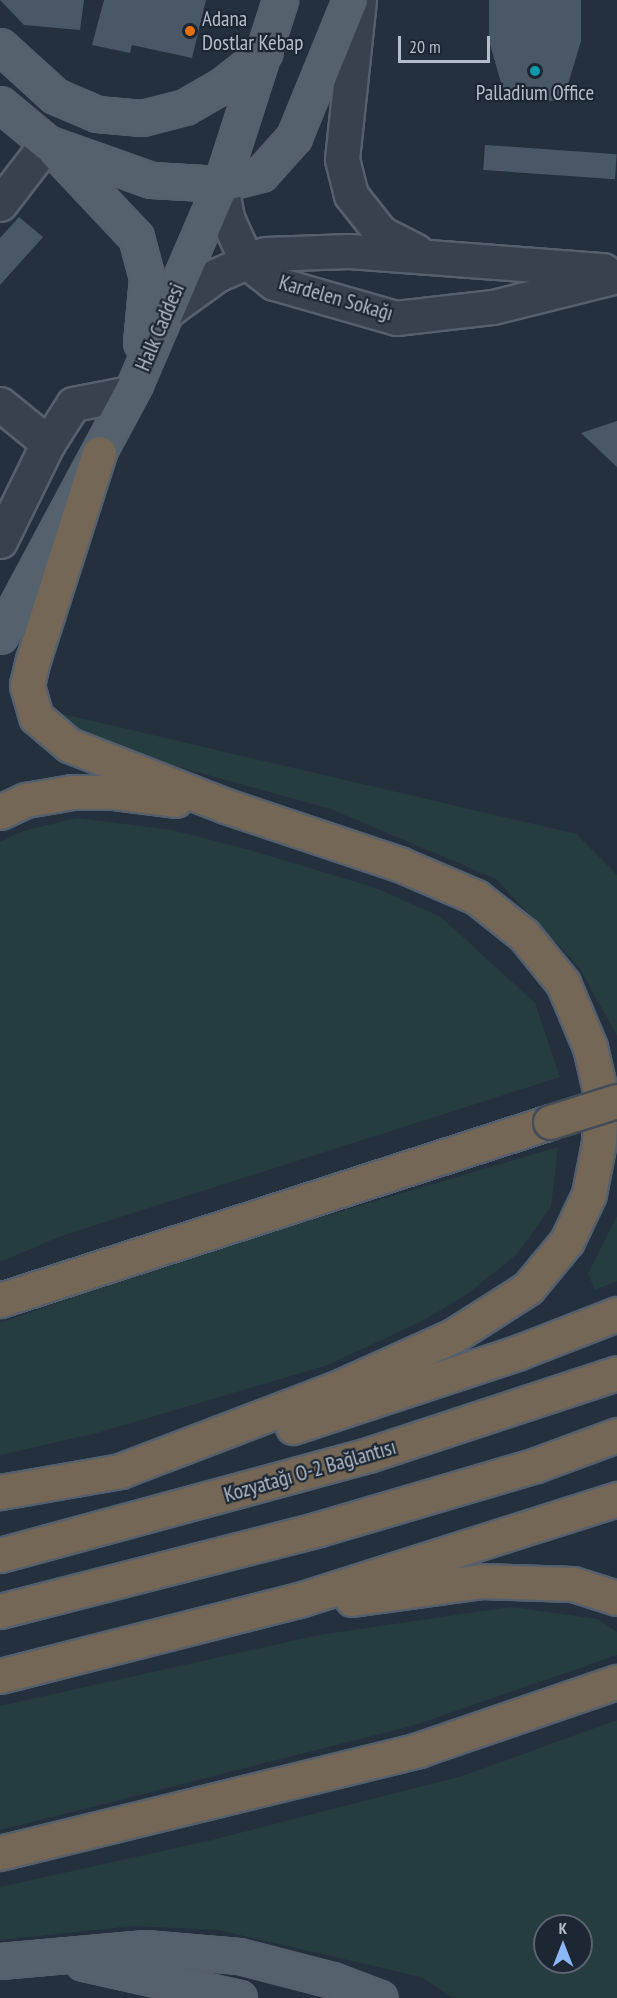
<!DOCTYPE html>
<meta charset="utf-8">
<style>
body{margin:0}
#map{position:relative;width:617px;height:1998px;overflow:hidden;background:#24303e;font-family:"PT Sans Narrow",sans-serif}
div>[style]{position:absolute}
.green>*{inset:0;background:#263d3f}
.building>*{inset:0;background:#4a5767;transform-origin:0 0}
.roads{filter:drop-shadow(2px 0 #56606c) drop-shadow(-2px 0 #56606c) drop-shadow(0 2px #56606c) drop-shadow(0 -2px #56606c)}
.minor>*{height:33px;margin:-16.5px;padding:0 16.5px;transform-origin:16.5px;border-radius:16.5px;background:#38424e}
.major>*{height:33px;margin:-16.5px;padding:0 16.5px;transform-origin:16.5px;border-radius:16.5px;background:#56616e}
.highway>*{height:33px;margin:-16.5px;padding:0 16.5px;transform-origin:16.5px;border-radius:16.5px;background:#746755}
.bridges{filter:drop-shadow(2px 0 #434d59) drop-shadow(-2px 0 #434d59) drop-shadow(0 2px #434d59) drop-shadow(0 -2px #434d59)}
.highway-bridge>*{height:33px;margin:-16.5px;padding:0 16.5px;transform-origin:16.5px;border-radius:16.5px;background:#746755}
.dots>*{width:16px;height:16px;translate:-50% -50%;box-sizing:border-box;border:3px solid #1d2733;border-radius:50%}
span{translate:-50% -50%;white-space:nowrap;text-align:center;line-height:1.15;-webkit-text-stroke:4.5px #1d2733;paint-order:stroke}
.poi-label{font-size:21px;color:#b4bdc9}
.left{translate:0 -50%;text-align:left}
.street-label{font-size:21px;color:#b4bdc9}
.north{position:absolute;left:533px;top:1914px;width:60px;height:60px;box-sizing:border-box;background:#1d2733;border:2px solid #59636f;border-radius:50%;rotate:0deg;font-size:16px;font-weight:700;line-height:24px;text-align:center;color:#b4bdc9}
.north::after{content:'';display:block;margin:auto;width:21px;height:27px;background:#8bb7f8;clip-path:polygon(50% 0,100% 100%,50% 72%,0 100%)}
.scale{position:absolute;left:398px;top:36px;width:92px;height:27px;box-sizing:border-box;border:3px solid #b4bdc9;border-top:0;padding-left:8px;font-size:18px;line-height:21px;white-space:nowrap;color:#b4bdc9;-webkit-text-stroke:4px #1d2733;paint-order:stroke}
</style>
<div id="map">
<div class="green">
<i style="clip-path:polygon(63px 714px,576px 834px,617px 875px,617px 1036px,579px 967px,496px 879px,331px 809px,81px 740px)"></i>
<i style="clip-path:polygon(77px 818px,172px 830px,250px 850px,376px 888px,441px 917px,535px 1003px,560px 1077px,61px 1236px,0 1262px,0 842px,23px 831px)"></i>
<i style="clip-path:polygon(558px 1147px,551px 1207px,517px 1254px,470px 1292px,426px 1319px,328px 1365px,97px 1433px,0 1455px,0 1323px,186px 1257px)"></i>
<i style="clip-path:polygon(617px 1216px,617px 1281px,595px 1290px,588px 1274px)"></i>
<i style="clip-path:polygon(510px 1607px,598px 1619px,617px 1632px,617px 1655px,415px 1725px,0 1830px,0 1706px,319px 1635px)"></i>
<i style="clip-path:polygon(evenodd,617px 1720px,617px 1998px,453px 1998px,421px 1977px,218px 1930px,133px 1926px,0 1940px,0 1887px,208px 1841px,462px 1776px,617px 1720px,545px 1926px,581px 1926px,581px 1962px,545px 1962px,545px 1926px)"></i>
</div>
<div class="building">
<i style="clip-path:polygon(0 0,84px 0,80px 30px,24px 25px)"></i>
<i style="clip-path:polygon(104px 0,206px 0,192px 58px,132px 45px,130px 53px,92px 45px)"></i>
<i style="clip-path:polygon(489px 0,581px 0,581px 41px,563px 101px,506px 100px,489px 41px)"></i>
<i style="left:485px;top:145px;width:132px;height:25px;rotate:4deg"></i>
<i style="clip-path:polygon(19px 217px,43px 237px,0 285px,0 238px)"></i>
<i style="clip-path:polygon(617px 421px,617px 467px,581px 433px)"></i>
</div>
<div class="roads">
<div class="minor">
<i style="left:359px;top:0;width:160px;rotate:96.1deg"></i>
<i style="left:342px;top:159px;width:37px;rotate:76deg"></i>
<i style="left:351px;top:195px;width:48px;rotate:51.7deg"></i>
<i style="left:381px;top:233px;width:39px;rotate:27deg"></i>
<i style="left:221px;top:184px;width:35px;rotate:80deg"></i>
<i style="left:227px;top:218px;width:48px;rotate:65.6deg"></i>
<i style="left:247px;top:262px;width:34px;rotate:38deg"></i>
<i style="left:274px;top:283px;width:127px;rotate:16deg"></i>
<i style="left:396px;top:318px;width:98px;rotate:-6.5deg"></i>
<i style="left:493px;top:307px;width:128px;rotate:-14deg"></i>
<i style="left:0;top:204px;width:77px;rotate:-52.4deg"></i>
<i style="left:166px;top:312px;width:63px;rotate:-36deg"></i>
<i style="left:217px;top:275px;width:52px;rotate:-23.6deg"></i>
<i style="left:265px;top:254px;width:84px;rotate:-2deg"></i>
<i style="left:349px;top:251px;width:255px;rotate:4.3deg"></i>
<i style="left:0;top:404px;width:62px;rotate:39.1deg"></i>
<i style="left:0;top:541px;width:109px;rotate:-63.9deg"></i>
<i style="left:48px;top:443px;width:46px;rotate:-57.3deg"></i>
<i style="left:73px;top:404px;width:58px;rotate:-10.9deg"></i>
</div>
<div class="major">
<i style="left:0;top:46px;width:74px;rotate:42.3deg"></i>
<i style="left:55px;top:96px;width:46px;rotate:23.2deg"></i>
<i style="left:97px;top:114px;width:45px;rotate:5.1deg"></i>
<i style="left:142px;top:118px;width:44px;rotate:-14.3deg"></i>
<i style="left:185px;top:107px;width:44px;rotate:-30.1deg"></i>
<i style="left:223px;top:85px;width:53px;rotate:-38.2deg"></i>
<i style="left:0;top:104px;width:61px;rotate:39.7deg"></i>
<i style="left:47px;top:143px;width:110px;rotate:19.6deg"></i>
<i style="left:151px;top:180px;width:70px;rotate:3.3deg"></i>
<i style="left:221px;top:184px;width:41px;rotate:-14deg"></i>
<i style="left:261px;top:174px;width:50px;rotate:-48.3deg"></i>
<i style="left:294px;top:137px;width:148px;rotate:-67.8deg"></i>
<i style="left:54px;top:150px;width:120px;rotate:46.7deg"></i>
<i style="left:136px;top:237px;width:42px;rotate:75deg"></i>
<i style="left:147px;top:278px;width:65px;rotate:95.3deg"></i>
<i style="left:0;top:636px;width:286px;rotate:-61.8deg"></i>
<i style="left:135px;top:384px;width:218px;rotate:-66.7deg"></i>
<i style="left:221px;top:184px;width:193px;rotate:-72.2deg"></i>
<i style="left:0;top:1961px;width:146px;rotate:-5.1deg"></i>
<i style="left:145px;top:1948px;width:94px;rotate:4.9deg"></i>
<i style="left:239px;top:1956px;width:96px;rotate:14.5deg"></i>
<i style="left:332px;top:1980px;width:51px;rotate:20.6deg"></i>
<i style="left:83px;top:1963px;width:160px;rotate:12.6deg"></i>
</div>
<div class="highway">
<i style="left:0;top:812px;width:29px;rotate:-25deg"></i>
<i style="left:26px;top:800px;width:47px;rotate:-9.9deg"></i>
<i style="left:72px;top:792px;width:40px"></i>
<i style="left:112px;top:792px;width:64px;rotate:7.1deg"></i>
<i style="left:0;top:1300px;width:578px;rotate:-17.93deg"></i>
<i style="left:293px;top:1427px;width:236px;rotate:-18.3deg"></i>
<i style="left:517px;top:1353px;width:107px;rotate:-21.3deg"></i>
<i style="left:0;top:1492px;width:122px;rotate:-9.9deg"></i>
<i style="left:120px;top:1471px;width:230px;rotate:-20.9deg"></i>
<i style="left:335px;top:1389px;width:129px;rotate:-24.2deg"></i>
<i style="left:453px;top:1336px;width:89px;rotate:-32.6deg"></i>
<i style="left:528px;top:1288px;width:61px;rotate:-50.3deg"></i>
<i style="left:567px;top:1241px;width:52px;rotate:-64.9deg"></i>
<i style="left:589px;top:1194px;width:53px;rotate:-79.1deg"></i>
<i style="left:599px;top:1142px;width:47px;rotate:-87.6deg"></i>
<i style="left:601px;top:1095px;width:49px;rotate:-102.9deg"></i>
<i style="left:590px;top:1047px;width:69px;rotate:-112.9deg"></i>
<i style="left:563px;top:983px;width:62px;rotate:-129.1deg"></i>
<i style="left:524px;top:935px;width:61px;rotate:-141.6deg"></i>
<i style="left:476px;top:897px;width:84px;rotate:-156.8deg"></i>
<i style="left:399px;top:864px;width:182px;rotate:-161.5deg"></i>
<i style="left:226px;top:806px;width:168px;rotate:-158.8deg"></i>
<i style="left:69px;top:745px;width:43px;rotate:-139.7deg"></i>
<i style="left:36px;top:717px;width:33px;rotate:-106deg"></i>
<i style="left:27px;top:685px;width:26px;rotate:-77deg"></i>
<i style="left:33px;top:660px;width:217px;rotate:-72.3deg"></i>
<i style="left:0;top:1555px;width:381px;rotate:-15.2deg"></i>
<i style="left:368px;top:1455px;width:262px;rotate:-18.2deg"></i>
<i style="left:352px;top:1599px;width:130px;rotate:-7.9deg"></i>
<i style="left:481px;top:1581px;width:92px;rotate:1.9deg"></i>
<i style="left:573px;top:1584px;width:46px;rotate:17.7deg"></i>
<i style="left:0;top:1611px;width:329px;rotate:-14.4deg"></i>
<i style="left:319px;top:1529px;width:226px;rotate:-16.4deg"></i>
<i style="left:536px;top:1465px;width:86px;rotate:-20.3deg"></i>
<i style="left:0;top:1676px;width:309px;rotate:-14.3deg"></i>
<i style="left:299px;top:1600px;width:334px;rotate:-17.6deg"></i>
<i style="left:0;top:1853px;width:431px;rotate:-13.8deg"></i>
<i style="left:418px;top:1750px;width:210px;rotate:-18.9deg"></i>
</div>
</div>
<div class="bridges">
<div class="highway-bridge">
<i style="left:550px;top:1122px;width:70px;rotate:-17.4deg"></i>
</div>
</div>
<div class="dots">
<i style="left:190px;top:31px;background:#e8710a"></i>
<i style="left:535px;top:71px;background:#0f9aa8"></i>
</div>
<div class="poi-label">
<span class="left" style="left:202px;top:31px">Adana<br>Dostlar Kebap</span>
<span style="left:535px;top:93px">Palladium Office</span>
</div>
<div class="street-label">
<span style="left:336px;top:298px;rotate:16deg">Kardelen Sokağı</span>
<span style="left:160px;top:327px;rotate:-67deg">Halk Caddesi</span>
<span style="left:310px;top:1471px;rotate:-16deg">Kozyatağı O-2 Bağlantısı</span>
</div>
<div class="north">K</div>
<div class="scale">20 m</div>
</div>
